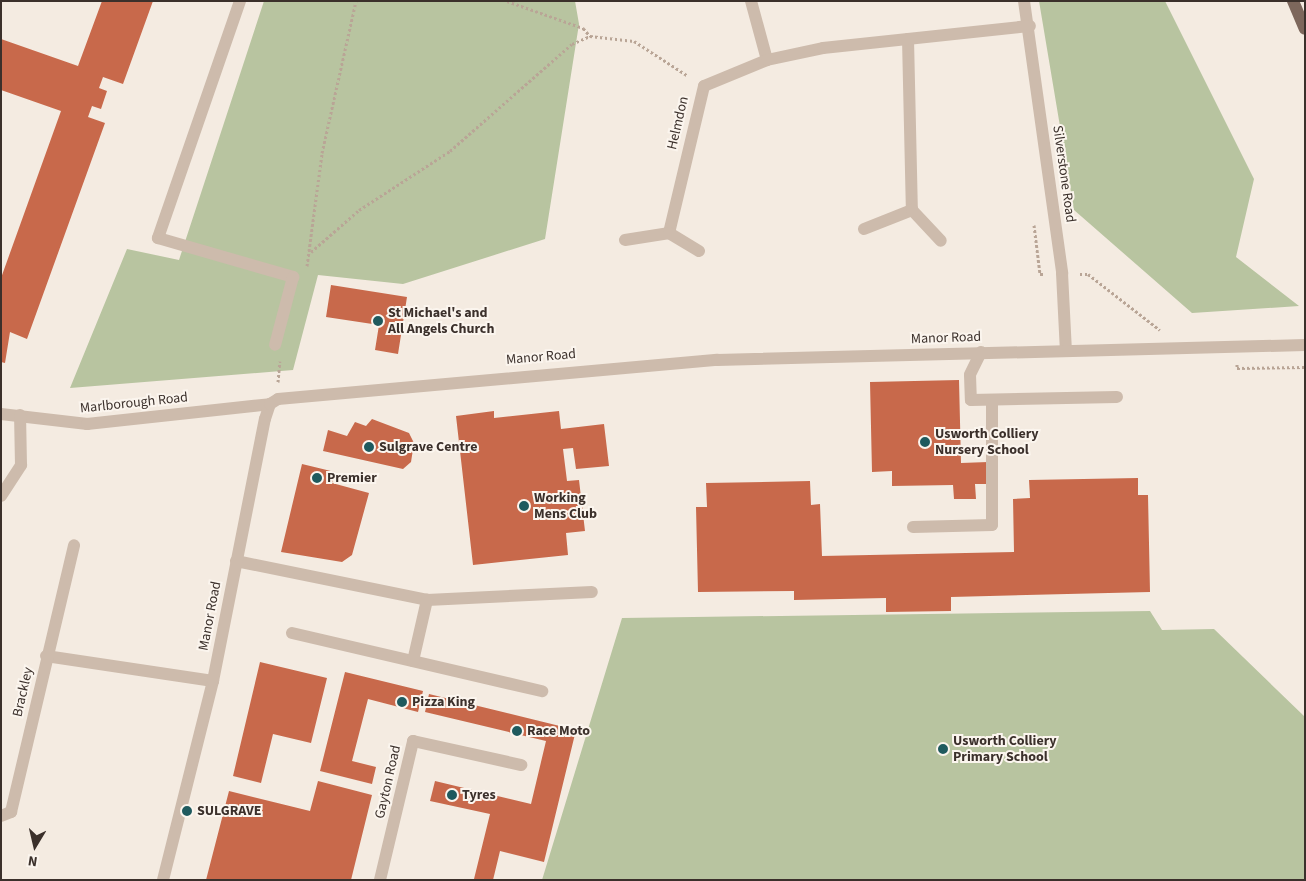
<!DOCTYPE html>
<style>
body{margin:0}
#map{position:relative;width:1306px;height:881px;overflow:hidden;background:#f4ebe1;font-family:"Source Sans 3",sans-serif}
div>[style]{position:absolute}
.green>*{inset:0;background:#b8c4a0}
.building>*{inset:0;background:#c8694b}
.path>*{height:3px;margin-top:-1.5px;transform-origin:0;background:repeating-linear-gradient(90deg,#b9a596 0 2.5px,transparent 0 5px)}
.minor>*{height:12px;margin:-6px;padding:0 6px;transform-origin:6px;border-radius:6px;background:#cdbbac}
.major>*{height:12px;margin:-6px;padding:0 6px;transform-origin:6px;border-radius:6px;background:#7d675c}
.dots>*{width:14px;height:14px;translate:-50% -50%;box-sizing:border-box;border:2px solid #fbf5ee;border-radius:50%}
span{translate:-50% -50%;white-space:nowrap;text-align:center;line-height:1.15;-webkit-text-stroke:4px #fbf5ee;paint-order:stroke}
.street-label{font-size:14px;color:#3b302b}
.poi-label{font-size:14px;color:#3b302b;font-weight:700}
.left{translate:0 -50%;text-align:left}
.frame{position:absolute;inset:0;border:2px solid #3b302b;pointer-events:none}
.north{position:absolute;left:10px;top:821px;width:50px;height:50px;-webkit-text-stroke:4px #fbf5ee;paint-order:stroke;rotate:189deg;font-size:14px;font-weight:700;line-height:20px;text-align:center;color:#3b302b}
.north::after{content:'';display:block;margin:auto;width:18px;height:22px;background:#3b302b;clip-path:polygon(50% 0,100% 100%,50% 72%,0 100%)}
</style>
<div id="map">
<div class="green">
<i style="clip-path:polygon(264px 1px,575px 1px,579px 24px,545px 239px,403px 284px,318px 275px,293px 370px,70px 388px,127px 249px,179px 260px)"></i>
<i style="clip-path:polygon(1039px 1px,1165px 1px,1254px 179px,1236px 257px,1299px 306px,1192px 313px,1074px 210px)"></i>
<i style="clip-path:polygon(1150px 611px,1162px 630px,1214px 629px,1304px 716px,1305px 880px,542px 880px,622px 618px)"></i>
</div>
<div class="building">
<i style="clip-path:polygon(102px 1px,153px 1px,123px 84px,103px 77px,99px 88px,107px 91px,101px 109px,92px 106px,88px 117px,105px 123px,27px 339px,10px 332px,5px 363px,1px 362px,1px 278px,61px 111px,1px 90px,1px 39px,78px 66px)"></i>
<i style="clip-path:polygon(331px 285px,407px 297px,398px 354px,375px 350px,379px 325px,326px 317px)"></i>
<i style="clip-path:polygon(959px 380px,961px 463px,988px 462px,988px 484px,975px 484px,976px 499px,954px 499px,953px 485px,892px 486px,892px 471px,872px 472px,870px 382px)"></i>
<i style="clip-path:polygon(494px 411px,494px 418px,559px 411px,561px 429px,604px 424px,609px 466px,576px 469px,573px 448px,563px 449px,567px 481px,579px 480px,585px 531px,566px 533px,568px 555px,473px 565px,456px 416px)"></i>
<i style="clip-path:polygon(372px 419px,409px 433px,414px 443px,411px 462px,403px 469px,323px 451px,328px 430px,347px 436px,355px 422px,366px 426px)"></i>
<i style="clip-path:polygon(302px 464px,335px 472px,332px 483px,369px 493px,352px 555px,342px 562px,281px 552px)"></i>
<i style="clip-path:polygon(1138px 478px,1138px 495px,1148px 495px,1150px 592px,951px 597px,951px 611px,886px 612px,886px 598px,794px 600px,794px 591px,698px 592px,696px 507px,707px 507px,706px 483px,810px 481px,811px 505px,820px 504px,822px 556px,1014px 552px,1013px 499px,1030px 498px,1029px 480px)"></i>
<i style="clip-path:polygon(260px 662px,327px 678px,311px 743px,273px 734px,261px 783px,233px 776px)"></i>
<i style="clip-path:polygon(345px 672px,423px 691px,418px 712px,368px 699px,352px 761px,376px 767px,372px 784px,320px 771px)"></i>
<i style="clip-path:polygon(429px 694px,576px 730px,544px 862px,500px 851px,493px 880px,474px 879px,490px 814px,430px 801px,435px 781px,531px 804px,546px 741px,425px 712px)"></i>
<i style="clip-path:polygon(318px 781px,372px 795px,351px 880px,206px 880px,229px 791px,310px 811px)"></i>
</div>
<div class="path">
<i style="left:507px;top:1px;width:81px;rotate:19.6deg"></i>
<i style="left:583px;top:28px;width:11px;rotate:49deg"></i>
<i style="left:1034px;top:225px;width:49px;rotate:83deg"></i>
<i style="left:1040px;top:274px;width:4px"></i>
<i style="left:311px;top:252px;width:64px;rotate:-41.2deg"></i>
<i style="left:359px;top:210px;width:108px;rotate:-33deg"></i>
<i style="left:450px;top:151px;width:162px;rotate:-41.3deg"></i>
<i style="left:572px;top:44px;width:20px;rotate:-24deg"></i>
<i style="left:590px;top:36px;width:44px;rotate:6.5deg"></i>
<i style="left:634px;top:41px;width:64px;rotate:32.9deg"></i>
<i style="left:307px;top:266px;width:114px;rotate:-82.4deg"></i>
<i style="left:322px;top:153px;width:156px;rotate:-77.4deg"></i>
<i style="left:1080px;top:274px;width:8px"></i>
<i style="left:1088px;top:274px;width:91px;rotate:37.9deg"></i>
<i style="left:1237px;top:364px;width:4px;rotate:90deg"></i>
<i style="left:1237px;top:368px;width:68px;rotate:-0.8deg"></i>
<i style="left:278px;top:382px;width:21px;rotate:-85deg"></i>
</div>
<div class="minor">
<i style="left:240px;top:1px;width:251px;rotate:109.1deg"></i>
<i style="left:158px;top:238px;width:141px;rotate:16.1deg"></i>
<i style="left:293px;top:277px;width:70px;rotate:104.8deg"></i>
<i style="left:751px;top:1px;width:61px;rotate:74.8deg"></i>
<i style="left:1024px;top:1px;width:275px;rotate:82deg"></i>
<i style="left:1062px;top:273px;width:78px;rotate:87.1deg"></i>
<i style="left:908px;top:39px;width:171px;rotate:88.7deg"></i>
<i style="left:864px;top:229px;width:52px;rotate:-21.6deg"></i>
<i style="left:912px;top:210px;width:42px;rotate:46.9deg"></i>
<i style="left:669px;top:233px;width:151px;rotate:-76.6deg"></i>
<i style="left:704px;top:86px;width:68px;rotate:-22.4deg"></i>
<i style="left:767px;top:60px;width:57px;rotate:-12.1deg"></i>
<i style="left:823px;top:48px;width:208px;rotate:-6.1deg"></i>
<i style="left:625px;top:240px;width:45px;rotate:-9deg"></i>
<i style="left:669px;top:233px;width:35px;rotate:31deg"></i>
<i style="left:981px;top:352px;width:25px;rotate:116deg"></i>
<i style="left:970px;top:375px;width:25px;rotate:88deg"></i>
<i style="left:971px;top:400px;width:146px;rotate:-1.2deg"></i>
<i style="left:1px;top:414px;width:87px;rotate:6.6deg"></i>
<i style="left:87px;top:424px;width:184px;rotate:-6.2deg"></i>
<i style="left:1px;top:496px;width:37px;rotate:-57deg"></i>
<i style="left:21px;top:465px;width:50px;rotate:-91.1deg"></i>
<i style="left:913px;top:527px;width:79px;rotate:-1.5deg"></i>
<i style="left:992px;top:525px;width:125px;rotate:-90deg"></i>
<i style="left:236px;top:561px;width:195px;rotate:11.5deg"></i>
<i style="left:427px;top:600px;width:165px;rotate:-2.8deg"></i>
<i style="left:292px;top:633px;width:257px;rotate:13.1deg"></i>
<i style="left:46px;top:656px;width:169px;rotate:8.5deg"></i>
<i style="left:413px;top:661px;width:63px;rotate:-77.1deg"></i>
<i style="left:1px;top:816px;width:11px;rotate:-22deg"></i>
<i style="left:11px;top:812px;width:274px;rotate:-76.7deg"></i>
<i style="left:163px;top:880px;width:205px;rotate:-75.9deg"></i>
<i style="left:213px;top:681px;width:267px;rotate:-78.8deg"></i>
<i style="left:265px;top:419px;width:16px;rotate:-72deg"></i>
<i style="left:270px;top:404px;width:9px;rotate:-32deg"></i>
<i style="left:278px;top:399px;width:441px;rotate:-5.1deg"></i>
<i style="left:717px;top:360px;width:588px;rotate:-1.46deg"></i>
<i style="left:380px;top:880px;width:143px;rotate:-76.6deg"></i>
<i style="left:413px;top:741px;width:111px;rotate:12.5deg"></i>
</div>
<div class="major">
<i style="left:1293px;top:1px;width:30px;rotate:67deg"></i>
</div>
<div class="dots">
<i style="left:378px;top:321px;background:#1f5a5e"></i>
<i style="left:925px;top:442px;background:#1f5a5e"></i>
<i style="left:369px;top:447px;background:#1f5a5e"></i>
<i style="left:317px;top:478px;background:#1f5a5e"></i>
<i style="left:524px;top:506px;background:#1f5a5e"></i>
<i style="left:402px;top:702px;background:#1f5a5e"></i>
<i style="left:517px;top:731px;background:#1f5a5e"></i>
<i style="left:943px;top:749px;background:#1f5a5e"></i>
<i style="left:452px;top:795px;background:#1f5a5e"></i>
<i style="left:187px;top:811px;background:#1f5a5e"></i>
</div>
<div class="street-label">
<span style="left:678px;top:123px;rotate:-77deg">Helmdon</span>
<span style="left:1064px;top:174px;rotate:82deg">Silverstone Road</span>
<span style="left:946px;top:338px;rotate:-2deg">Manor Road</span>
<span style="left:541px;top:357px;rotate:-5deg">Manor Road</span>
<span style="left:134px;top:403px;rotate:-6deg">Marlborough Road</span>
<span style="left:210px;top:616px;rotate:-79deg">Manor Road</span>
<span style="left:23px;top:692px;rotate:-77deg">Brackley</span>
<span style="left:388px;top:782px;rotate:-77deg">Gayton Road</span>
</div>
<div class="poi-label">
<span class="left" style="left:388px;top:321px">St Michael's and<br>All Angels Church</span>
<span class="left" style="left:935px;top:442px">Usworth Colliery<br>Nursery School</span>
<span class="left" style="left:379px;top:447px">Sulgrave Centre</span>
<span class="left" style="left:327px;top:478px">Premier</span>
<span class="left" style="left:534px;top:506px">Working<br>Mens Club</span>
<span class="left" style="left:412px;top:702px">Pizza King</span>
<span class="left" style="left:527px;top:731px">Race Moto</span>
<span class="left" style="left:953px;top:749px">Usworth Colliery<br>Primary School</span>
<span class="left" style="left:462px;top:795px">Tyres</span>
<span class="left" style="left:197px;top:811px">SULGRAVE</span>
</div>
<div class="frame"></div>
<div class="north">N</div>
</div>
